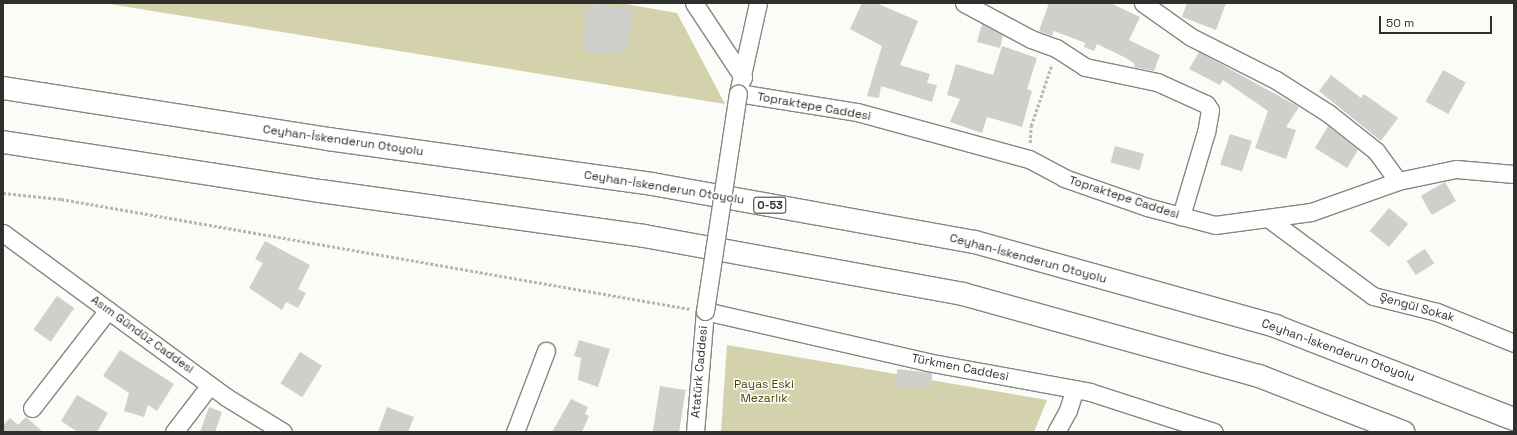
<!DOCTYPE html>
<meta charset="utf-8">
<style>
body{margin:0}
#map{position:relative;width:1517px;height:435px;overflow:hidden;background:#fbfbf7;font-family:"Space Grotesk",sans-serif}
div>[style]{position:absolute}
.green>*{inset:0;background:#d3d2ac}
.building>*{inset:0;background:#cfcfcb;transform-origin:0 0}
.path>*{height:2.5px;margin-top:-1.25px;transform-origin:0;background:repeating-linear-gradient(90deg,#b7b7b4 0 3px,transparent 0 5px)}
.roads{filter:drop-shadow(1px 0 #868682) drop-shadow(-1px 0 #868682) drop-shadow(0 1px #868682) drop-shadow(0 -1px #868682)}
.minor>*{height:17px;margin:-8.5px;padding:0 8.5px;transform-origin:8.5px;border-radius:8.5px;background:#fff}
.highway>*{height:22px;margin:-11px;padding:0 11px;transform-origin:11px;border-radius:11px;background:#fff}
.bridges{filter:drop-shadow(1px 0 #868682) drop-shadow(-1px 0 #868682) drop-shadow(0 1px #868682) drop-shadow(0 -1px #868682)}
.minor-bridge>*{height:17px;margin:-8.5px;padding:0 8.5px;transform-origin:8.5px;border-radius:8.5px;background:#fff}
span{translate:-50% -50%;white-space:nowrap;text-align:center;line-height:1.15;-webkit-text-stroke:3px #fffffe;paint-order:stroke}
.shield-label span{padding:1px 3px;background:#fffffe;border:1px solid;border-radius:3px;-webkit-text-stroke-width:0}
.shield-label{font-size:11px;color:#2f2f2d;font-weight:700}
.street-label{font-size:12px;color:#2f2f2d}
.park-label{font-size:12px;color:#474405}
.frame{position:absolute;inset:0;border:4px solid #2f2f2d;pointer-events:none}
.scale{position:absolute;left:1379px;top:16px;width:113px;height:18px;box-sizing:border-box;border:2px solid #2f2f2d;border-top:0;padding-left:5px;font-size:12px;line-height:14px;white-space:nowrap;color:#2f2f2d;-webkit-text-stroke:3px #fffffe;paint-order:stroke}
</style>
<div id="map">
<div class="green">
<i style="clip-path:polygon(103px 3px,620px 3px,677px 13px,725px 104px)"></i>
<i style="clip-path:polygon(727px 345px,1047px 400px,1034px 432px,721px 432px)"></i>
</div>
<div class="building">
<i style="clip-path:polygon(592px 3px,635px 10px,625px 54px,613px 51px,612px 57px,581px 49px,587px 23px,582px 21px,586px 6px,591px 7px)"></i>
<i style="clip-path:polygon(862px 3px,876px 3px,918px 21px,900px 65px,930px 74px,927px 83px,937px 85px,932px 102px,881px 86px,879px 98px,867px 96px,882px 46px,850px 29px)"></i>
<i style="clip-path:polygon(1049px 3px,1110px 3px,1140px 17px,1129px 40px,1160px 55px,1154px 71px,1134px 67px,1135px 64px,1126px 58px,1097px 44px,1094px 51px,1084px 47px,1085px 43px,1078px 40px,1054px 31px,1052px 36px,1039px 31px)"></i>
<i style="clip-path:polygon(1187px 3px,1226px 3px,1216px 30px,1182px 17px)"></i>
<i style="clip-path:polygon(982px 24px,1003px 35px,1000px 48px,977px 42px)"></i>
<i style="clip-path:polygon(1002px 46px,1037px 58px,1027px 89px,1032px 91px,1022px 127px,987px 117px,982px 133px,950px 122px,960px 99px,947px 95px,956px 64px,993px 75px)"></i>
<i style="clip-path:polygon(1199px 52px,1299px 107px,1286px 127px,1296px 130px,1286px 159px,1255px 148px,1268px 111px,1223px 80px,1220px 85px,1189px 69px)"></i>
<i style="left:1443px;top:70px;width:26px;height:36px;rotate:29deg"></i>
<i style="clip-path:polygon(1331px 75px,1361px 98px,1364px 94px,1398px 118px,1381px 141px,1319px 91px)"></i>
<i style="clip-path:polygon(1328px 126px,1358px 150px,1347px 168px,1315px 148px)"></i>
<i style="left:1230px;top:134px;width:23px;height:32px;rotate:18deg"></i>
<i style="left:1115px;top:146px;width:30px;height:17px;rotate:15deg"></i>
<i style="left:1445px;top:182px;width:22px;height:28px;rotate:60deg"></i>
<i style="left:1389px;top:208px;width:25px;height:30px;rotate:40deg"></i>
<i style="clip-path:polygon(265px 241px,310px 265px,298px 289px,306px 293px,298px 308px,286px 302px,282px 310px,249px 288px,263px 263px,255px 259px)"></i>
<i style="left:1425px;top:249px;width:17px;height:22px;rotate:57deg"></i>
<i style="left:57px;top:296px;width:21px;height:41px;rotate:35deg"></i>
<i style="clip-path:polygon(579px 340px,610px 349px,598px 387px,578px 380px,581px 358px,574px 356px)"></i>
<i style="clip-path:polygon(120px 350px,174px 384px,157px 411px,148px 405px,144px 417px,124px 411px,129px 393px,103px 376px)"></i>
<i style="left:300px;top:352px;width:26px;height:37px;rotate:32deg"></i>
<i style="clip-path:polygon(897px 369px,932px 373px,932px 388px,896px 387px)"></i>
<i style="left:660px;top:386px;width:26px;height:47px;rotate:9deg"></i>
<i style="clip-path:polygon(77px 395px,108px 413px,97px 432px,78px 432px,61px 421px)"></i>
<i style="clip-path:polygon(571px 399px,588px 407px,585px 414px,589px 416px,582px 432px,552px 432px)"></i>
<i style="clip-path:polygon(209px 407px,222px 412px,215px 432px,200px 432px)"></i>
<i style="clip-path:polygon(387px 407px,414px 417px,408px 432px,378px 432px)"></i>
<i style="clip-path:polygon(26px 417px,43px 432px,3px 432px,3px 425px,10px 418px,18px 425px)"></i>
</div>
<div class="path">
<i style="left:1030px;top:143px;width:17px;rotate:-87deg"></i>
<i style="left:1031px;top:126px;width:65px;rotate:-71.3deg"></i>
<i style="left:3px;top:193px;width:58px;rotate:5.9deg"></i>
<i style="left:61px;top:199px;width:639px;rotate:9.92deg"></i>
</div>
<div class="roads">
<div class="minor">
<i style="left:694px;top:3px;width:89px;rotate:56.5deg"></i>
<i style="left:758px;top:3px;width:92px;rotate:102.5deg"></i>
<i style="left:738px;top:93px;width:121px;rotate:9.1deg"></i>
<i style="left:857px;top:112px;width:178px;rotate:15.3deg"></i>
<i style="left:1029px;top:159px;width:40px;rotate:28deg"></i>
<i style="left:1064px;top:178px;width:88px;rotate:19.3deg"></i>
<i style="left:1147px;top:207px;width:70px;rotate:14.8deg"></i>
<i style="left:1215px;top:225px;width:97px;rotate:-7.7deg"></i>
<i style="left:1311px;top:212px;width:92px;rotate:-19.6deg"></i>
<i style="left:1398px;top:181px;width:59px;rotate:-11.7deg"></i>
<i style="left:1456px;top:169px;width:58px;rotate:4.9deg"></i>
<i style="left:964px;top:3px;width:76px;rotate:28.2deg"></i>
<i style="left:1031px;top:39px;width:27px;rotate:20deg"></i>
<i style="left:1056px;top:48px;width:35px;rotate:33deg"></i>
<i style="left:1085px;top:67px;width:74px;rotate:11.8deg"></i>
<i style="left:1157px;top:82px;width:54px;rotate:24.2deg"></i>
<i style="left:1206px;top:104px;width:7px;rotate:56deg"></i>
<i style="left:1210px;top:110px;width:22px;rotate:100deg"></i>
<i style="left:1206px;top:132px;width:88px;rotate:106.6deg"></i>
<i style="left:1143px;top:3px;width:59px;rotate:35.3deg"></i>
<i style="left:1191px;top:37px;width:95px;rotate:26.8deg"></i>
<i style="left:1276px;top:80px;width:62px;rotate:32.4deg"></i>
<i style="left:1328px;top:113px;width:61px;rotate:38.4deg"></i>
<i style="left:1376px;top:151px;width:37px;rotate:54deg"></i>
<i style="left:1269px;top:219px;width:129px;rotate:36.5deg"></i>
<i style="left:1373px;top:296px;width:66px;rotate:14deg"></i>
<i style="left:1437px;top:312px;width:83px;rotate:21.9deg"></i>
<i style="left:3px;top:233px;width:277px;rotate:36.3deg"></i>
<i style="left:226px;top:397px;width:67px;rotate:31.6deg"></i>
<i style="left:32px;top:408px;width:124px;rotate:-52.2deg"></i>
<i style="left:174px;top:432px;width:59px;rotate:-52.5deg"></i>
<i style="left:515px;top:432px;width:87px;rotate:-69.1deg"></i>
<i style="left:695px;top:432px;width:121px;rotate:-85.3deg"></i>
<i style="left:705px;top:311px;width:228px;rotate:12.9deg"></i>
<i style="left:927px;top:362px;width:166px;rotate:10.4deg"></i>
<i style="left:1090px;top:392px;width:130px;rotate:17.9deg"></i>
<i style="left:1056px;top:432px;width:25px;rotate:-61deg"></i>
<i style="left:1068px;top:410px;width:22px;rotate:-72deg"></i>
</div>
<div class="highway">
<i style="left:3px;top:88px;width:329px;rotate:8.9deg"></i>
<i style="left:328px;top:139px;width:327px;rotate:7.9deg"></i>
<i style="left:652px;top:184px;width:328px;rotate:10.2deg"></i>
<i style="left:975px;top:242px;width:312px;rotate:15.6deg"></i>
<i style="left:1275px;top:326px;width:256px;rotate:21.3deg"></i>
<i style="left:3px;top:142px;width:321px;rotate:8.8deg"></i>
<i style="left:320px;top:191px;width:327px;rotate:7.9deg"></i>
<i style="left:644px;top:236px;width:324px;rotate:10.3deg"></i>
<i style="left:963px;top:294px;width:307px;rotate:15.5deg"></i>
<i style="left:1259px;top:376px;width:155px;rotate:21.3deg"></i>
</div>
</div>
<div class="bridges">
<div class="minor-bridge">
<i style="left:705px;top:311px;width:220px;rotate:-81.4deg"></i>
</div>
</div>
<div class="shield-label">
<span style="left:770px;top:205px">O-53</span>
</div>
<div class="street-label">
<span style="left:814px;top:107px;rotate:10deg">Topraktepe Caddesi</span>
<span style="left:343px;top:141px;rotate:8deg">Ceyhan-İskenderun Otoyolu</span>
<span style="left:664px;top:188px;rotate:9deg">Ceyhan-İskenderun Otoyolu</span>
<span style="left:1124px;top:198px;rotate:18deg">Topraktepe Caddesi</span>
<span style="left:1028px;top:259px;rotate:15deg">Ceyhan-İskenderun Otoyolu</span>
<span style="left:1417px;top:308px;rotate:16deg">Şengül Sokak</span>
<span style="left:142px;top:335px;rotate:36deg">Asım Gündüz Caddesi</span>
<span style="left:1338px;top:351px;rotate:20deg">Ceyhan-İskenderun Otoyolu</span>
<span style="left:960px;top:368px;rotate:11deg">Türkmen Caddesi</span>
<span style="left:700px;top:372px;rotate:-85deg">Atatürk Caddesi</span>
</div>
<div class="park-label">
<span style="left:764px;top:392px">Payas Eski<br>Mezarlık</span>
</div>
<div class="frame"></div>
<div class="scale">50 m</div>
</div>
